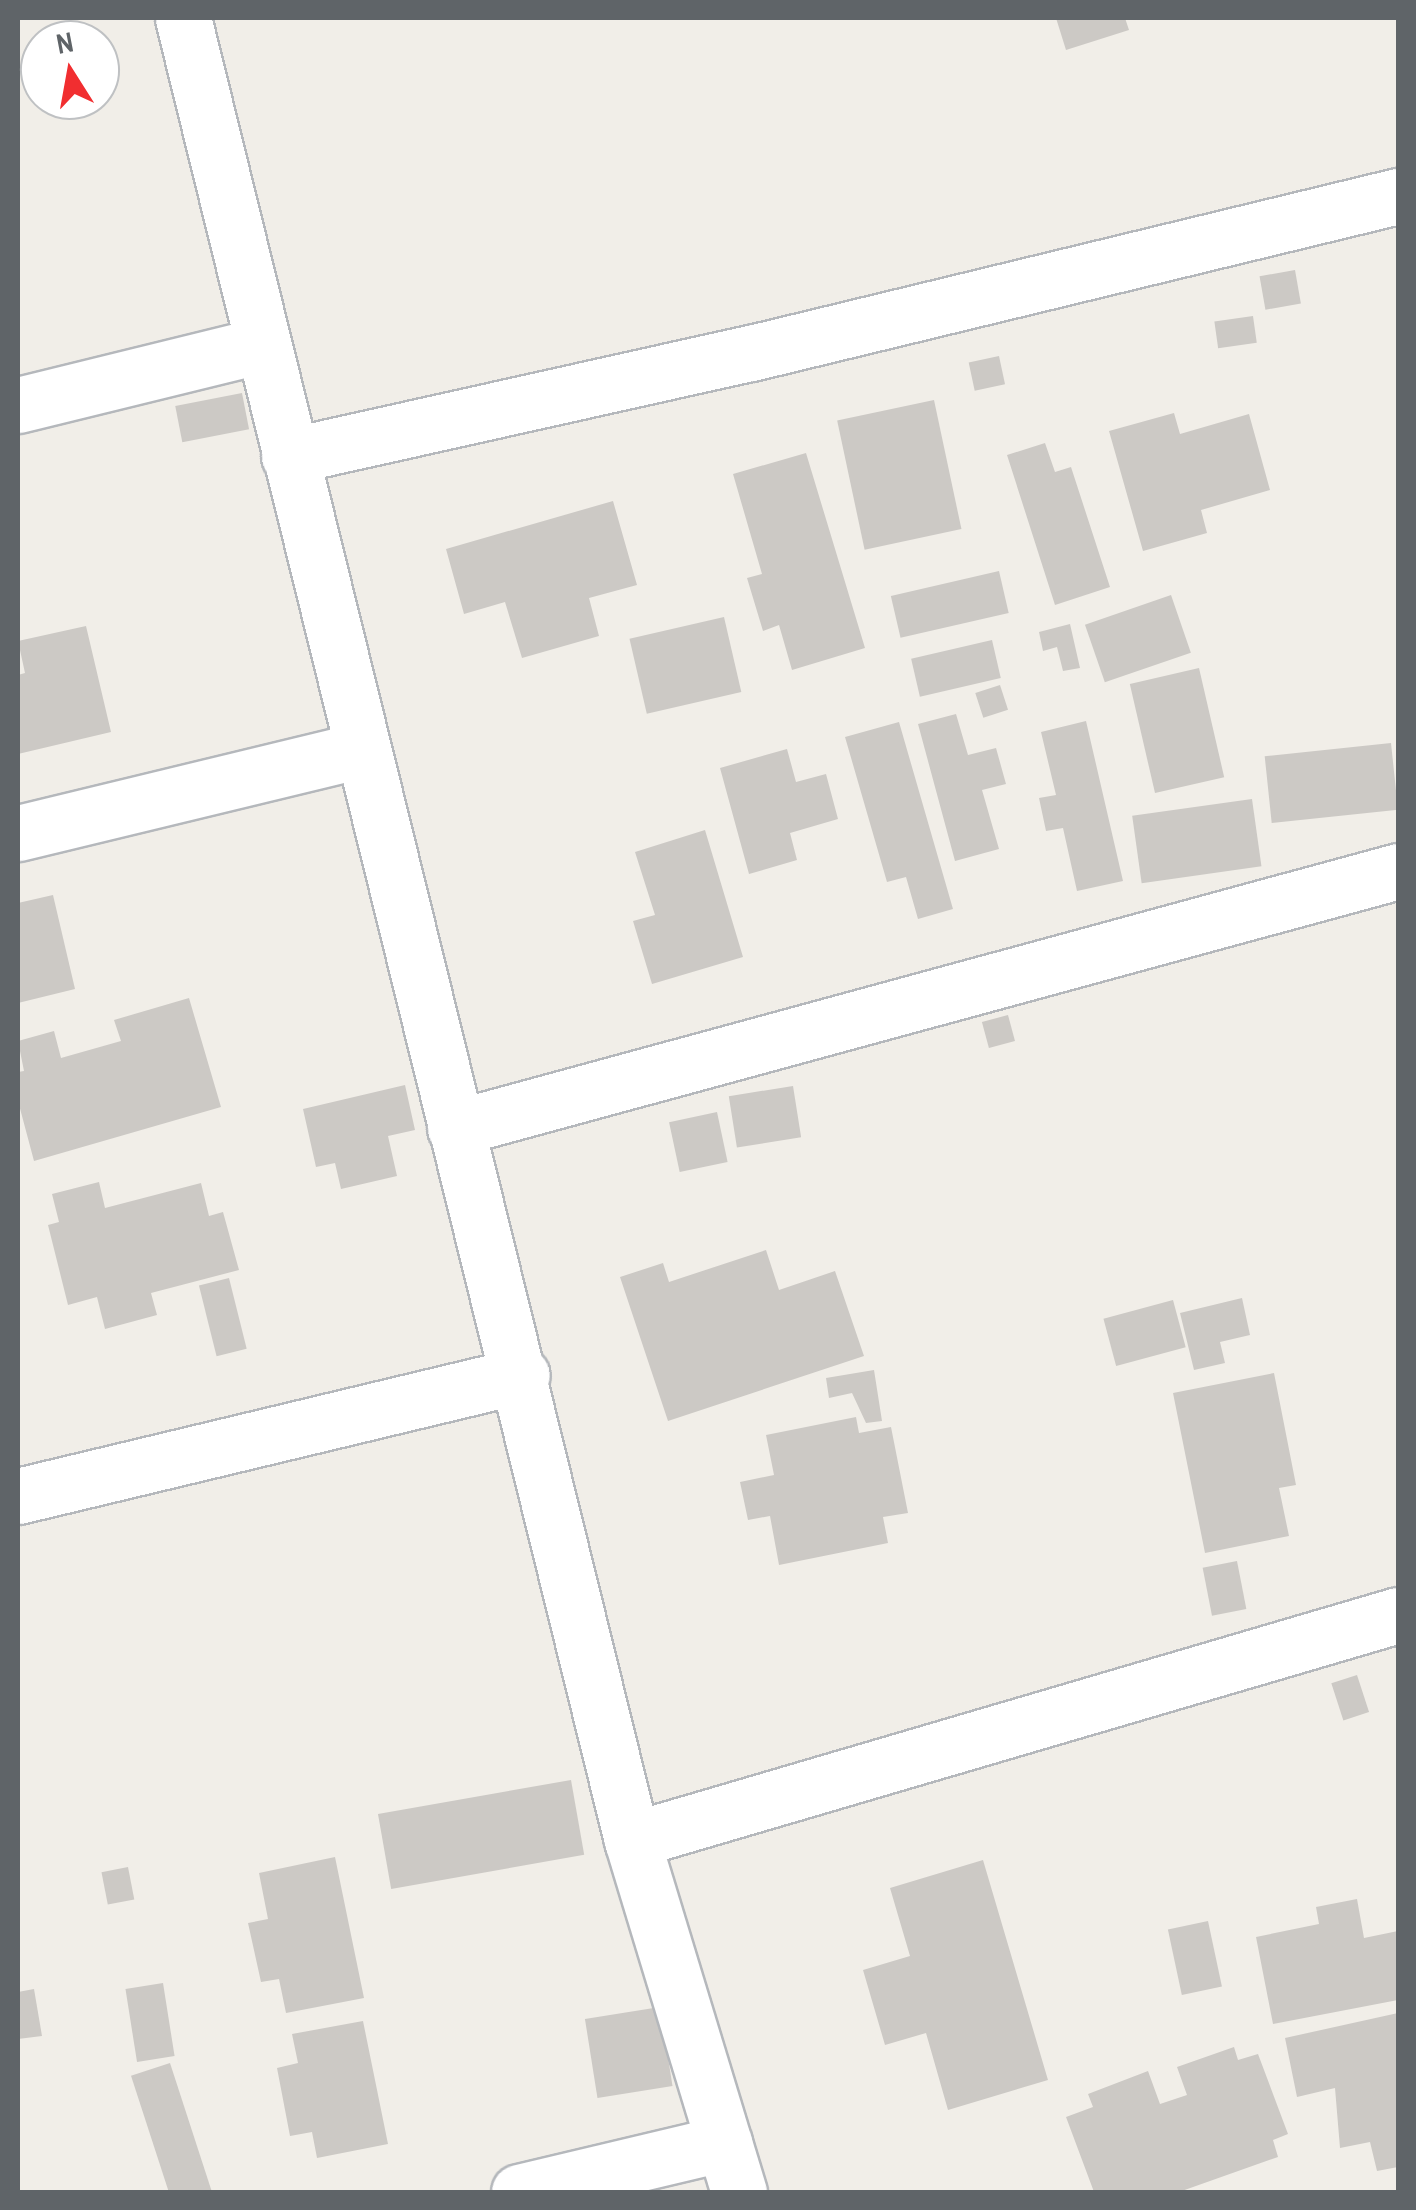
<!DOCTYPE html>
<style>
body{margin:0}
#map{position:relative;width:1416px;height:2210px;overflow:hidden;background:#f1eee8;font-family:"Archivo Narrow",sans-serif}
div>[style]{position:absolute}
.building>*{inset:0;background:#ccc9c5;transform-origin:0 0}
.roads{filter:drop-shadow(2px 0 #b5b8bc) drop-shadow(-2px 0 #b5b8bc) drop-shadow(0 2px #b5b8bc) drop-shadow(0 -2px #b5b8bc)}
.street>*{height:55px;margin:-27.5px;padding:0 27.5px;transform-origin:27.5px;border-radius:27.5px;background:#fff}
span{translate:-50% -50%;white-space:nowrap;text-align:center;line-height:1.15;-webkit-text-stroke:8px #fff;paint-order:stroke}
.frame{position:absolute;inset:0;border:20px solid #5f6468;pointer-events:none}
.north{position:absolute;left:20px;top:20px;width:100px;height:100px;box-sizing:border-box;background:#fff;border:2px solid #bfc1c3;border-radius:50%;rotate:349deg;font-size:28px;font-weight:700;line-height:40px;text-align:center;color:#5f6468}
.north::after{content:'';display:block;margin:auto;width:35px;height:45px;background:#f12e30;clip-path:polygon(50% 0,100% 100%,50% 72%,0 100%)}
</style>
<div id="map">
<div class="building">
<i style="clip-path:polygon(1056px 18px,1125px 18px,1129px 30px,1066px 50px)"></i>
<i style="left:1295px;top:270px;width:34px;height:36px;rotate:80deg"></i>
<i style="left:1253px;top:316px;width:27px;height:39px;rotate:82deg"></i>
<i style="left:999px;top:356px;width:29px;height:31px;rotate:78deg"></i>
<i style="left:242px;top:393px;width:37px;height:68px;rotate:79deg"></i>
<i style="left:934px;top:400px;width:132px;height:99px;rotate:78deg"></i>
<i style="clip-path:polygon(1174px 413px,1180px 434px,1249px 414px,1270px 490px,1201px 510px,1207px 533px,1143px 551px,1109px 431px)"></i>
<i style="clip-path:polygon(1045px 443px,1055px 472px,1071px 467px,1110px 587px,1055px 605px,1007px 455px)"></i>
<i style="clip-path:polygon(806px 453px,865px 648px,792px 670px,779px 625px,763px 631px,747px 578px,762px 574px,733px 474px)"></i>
<i style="clip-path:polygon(613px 501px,637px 585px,589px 598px,599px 636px,522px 658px,505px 602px,464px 614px,446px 549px)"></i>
<i style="left:999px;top:571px;width:43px;height:111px;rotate:77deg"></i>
<i style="left:1171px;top:595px;width:61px;height:91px;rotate:71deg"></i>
<i style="left:724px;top:617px;width:77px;height:97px;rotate:77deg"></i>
<i style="clip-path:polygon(1070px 624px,1080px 668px,1063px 671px,1057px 647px,1043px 651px,1039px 632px)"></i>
<i style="clip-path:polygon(86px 626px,111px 732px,18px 754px,18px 675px,25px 673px,18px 641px)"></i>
<i style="left:992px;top:640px;width:39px;height:83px;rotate:77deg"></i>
<i style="left:1199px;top:668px;width:112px;height:71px;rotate:77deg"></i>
<i style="left:1000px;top:685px;width:26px;height:26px;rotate:72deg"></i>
<i style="clip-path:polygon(956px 714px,968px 755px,996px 748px,1006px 784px,982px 790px,999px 849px,955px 861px,918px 724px)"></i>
<i style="clip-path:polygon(1086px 721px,1123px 881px,1077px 891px,1063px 828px,1046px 831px,1039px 798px,1056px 795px,1041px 732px)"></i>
<i style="clip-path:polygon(899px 722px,953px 909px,918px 919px,906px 877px,887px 882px,845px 737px)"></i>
<i style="left:1391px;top:743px;width:67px;height:127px;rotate:84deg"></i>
<i style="clip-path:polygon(787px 749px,796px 782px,826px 774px,838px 819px,790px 833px,797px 860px,749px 874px,720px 768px)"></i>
<i style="left:1252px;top:799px;width:68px;height:121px;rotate:82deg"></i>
<i style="clip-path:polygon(705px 830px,743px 957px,652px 984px,633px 921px,655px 915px,635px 852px)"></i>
<i style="clip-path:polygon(53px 895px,75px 989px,18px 1003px,18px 903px)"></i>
<i style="clip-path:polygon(189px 998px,221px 1107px,34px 1161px,18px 1101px,18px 1072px,24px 1071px,18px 1041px,54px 1031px,61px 1058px,121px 1041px,114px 1020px)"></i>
<i style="left:1008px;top:1015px;width:27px;height:27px;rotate:75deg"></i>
<i style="clip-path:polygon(405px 1085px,415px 1130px,388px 1136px,397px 1176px,341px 1189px,335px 1163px,316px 1167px,303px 1109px)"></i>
<i style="left:793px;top:1086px;width:52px;height:65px;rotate:81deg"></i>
<i style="left:717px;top:1112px;width:51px;height:49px;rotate:78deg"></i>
<i style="clip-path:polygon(99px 1182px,105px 1208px,201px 1183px,209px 1216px,223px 1212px,239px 1270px,151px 1293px,157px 1315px,105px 1329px,97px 1297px,68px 1305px,48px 1225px,59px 1222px,52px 1194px)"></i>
<i style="clip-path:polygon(766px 1250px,779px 1290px,835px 1271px,864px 1356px,668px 1421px,620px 1277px,663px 1263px,669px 1282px)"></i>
<i style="left:229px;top:1278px;width:73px;height:31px;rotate:76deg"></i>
<i style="clip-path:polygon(1242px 1298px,1250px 1335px,1220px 1342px,1225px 1363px,1194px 1370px,1180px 1313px)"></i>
<i style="left:1173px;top:1300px;width:49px;height:72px;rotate:75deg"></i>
<i style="clip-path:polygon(874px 1370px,882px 1421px,866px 1423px,852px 1393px,829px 1398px,826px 1378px)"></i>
<i style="clip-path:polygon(1274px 1373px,1296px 1485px,1279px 1488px,1289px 1536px,1205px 1553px,1173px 1393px)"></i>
<i style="clip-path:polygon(856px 1417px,859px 1433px,891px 1427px,908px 1513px,883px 1517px,888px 1543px,779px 1565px,770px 1516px,748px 1520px,740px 1482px,774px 1475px,766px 1435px)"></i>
<i style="left:1237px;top:1561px;width:49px;height:35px;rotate:79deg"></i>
<i style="left:1357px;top:1675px;width:39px;height:27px;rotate:72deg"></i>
<i style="left:571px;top:1780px;width:76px;height:196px;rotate:80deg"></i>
<i style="clip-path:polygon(335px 1857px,364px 1998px,286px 2013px,279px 1979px,261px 1982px,248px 1923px,268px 1919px,259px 1873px)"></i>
<i style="clip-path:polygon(983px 1860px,1048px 2080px,948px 2110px,926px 2033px,885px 2045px,863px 1970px,910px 1956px,890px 1888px)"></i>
<i style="left:128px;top:1867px;width:33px;height:27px;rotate:79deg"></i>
<i style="clip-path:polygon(1357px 1899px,1364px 1938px,1398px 1931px,1398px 2000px,1273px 2024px,1256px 1937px,1319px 1924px,1316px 1907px)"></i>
<i style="left:1208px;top:1921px;width:67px;height:41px;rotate:78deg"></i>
<i style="left:163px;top:1983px;width:74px;height:38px;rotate:81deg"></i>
<i style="clip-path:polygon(34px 1989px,42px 2036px,18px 2039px,18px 1992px)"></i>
<i style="left:660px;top:2007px;width:80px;height:76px;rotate:81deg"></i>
<i style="clip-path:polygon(1398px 2013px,1398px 2167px,1377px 2171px,1370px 2142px,1340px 2148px,1335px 2088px,1297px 2097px,1285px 2038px)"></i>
<i style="clip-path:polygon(363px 2021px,388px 2144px,317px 2158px,312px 2132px,290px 2136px,277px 2068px,298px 2063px,292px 2034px)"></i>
<i style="clip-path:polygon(1234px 2047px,1238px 2060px,1258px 2054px,1288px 2134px,1273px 2140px,1278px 2157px,1179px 2192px,1094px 2192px,1066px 2117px,1093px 2107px,1088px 2094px,1148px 2071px,1160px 2104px,1187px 2095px,1177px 2067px)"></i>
<i style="left:170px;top:2063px;width:136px;height:41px;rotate:72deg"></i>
</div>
<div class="roads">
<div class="street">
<i style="left:183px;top:18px;width:1877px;rotate:76.16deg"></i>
<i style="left:632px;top:1840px;width:368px;rotate:73.1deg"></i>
<i style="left:18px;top:405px;width:248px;rotate:-13.8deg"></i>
<i style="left:289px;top:456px;width:473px;rotate:-12.6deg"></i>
<i style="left:751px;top:353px;width:666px;rotate:-13.64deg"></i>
<i style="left:18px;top:833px;width:353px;rotate:-13.6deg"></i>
<i style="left:455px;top:1128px;width:977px;rotate:-15.24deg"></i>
<i style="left:18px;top:1496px;width:518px;rotate:-13.5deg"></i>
<i style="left:632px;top:1840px;width:798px;rotate:-16.37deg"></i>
<i style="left:519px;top:2192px;width:211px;rotate:-13.4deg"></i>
</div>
</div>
<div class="frame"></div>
<div class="north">N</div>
</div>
